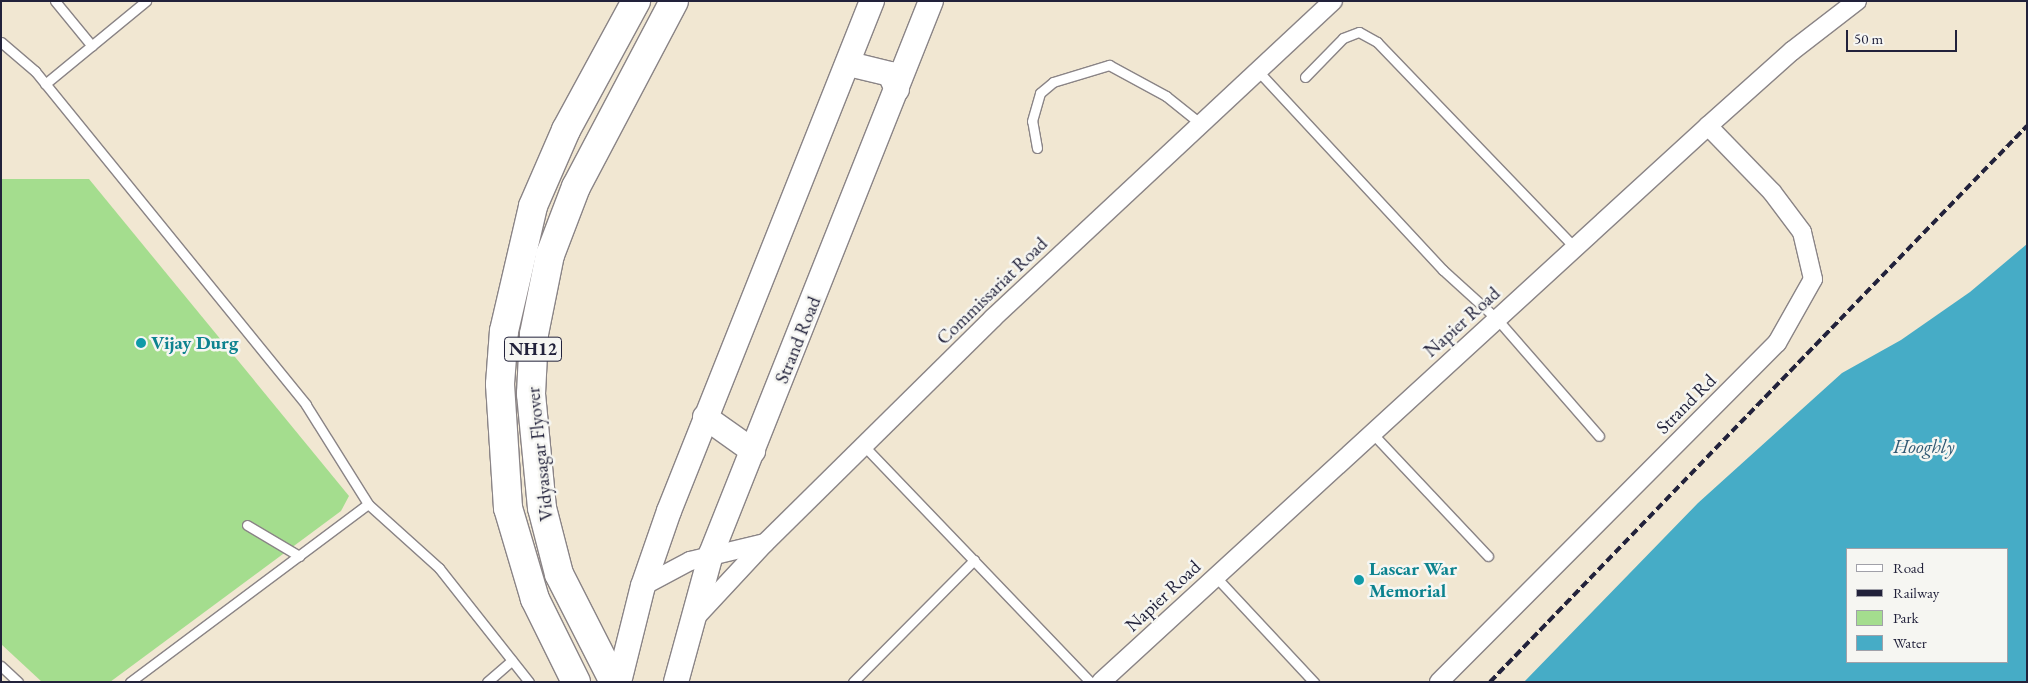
<!DOCTYPE html>
<style>
body{margin:0}
#map{position:relative;width:2028px;height:683px;overflow:hidden;background:#f1e7d2;font-family:"EB Garamond",serif}
div>[style]{position:absolute}
.green>*{inset:0;background:#a4dd8e}
.water>*{inset:0;background:#46acc6}
.roads{filter:drop-shadow(1px 0 #8a8486) drop-shadow(-1px 0 #8a8486) drop-shadow(0 1px #8a8486) drop-shadow(0 -1px #8a8486)}
.service>*{height:9px;margin:-4.5px;padding:0 4.5px;transform-origin:4.5px;border-radius:4.5px;background:#fff}
.minor>*{height:18px;margin:-9px;padding:0 9px;transform-origin:9px;border-radius:9px;background:#fff}
.secondary>*{height:24px;margin:-12px;padding:0 12px;transform-origin:12px;border-radius:12px;background:#fff}
.trunk>*{height:28px;margin:-14px;padding:0 14px;transform-origin:14px;border-radius:14px;background:#fff}
.rail>*{height:4px;margin-top:-2px;transform-origin:0;background:repeating-linear-gradient(90deg,#22223b 0 8px,transparent 0 12px)}
.dots>*{width:14px;height:14px;translate:-50% -50%;box-sizing:border-box;border:2px solid #f6f6f2;border-radius:50%}
span{translate:-50% -50%;white-space:nowrap;text-align:center;line-height:1.15;-webkit-text-stroke:5px #f6f6f2;paint-order:stroke}
.shield-label span{padding:1px 4px;background:#f6f6f2;border:1px solid;border-radius:4px;-webkit-text-stroke-width:0}
.shield-label{font-size:18px;color:#22223b;font-weight:700}
.street-label{font-size:19px;color:#22223b}
.culture-label{font-size:19px;color:#0d838f;font-weight:700}
.left{translate:0 -50%;text-align:left}
.water-label{font-size:20px;color:#305973;font-style:italic}
.frame{position:absolute;inset:0;border:2px solid #22223b;pointer-events:none}
.legend{position:absolute;left:1846px;top:548px;width:162px;height:115px;box-sizing:border-box;background:#f6f6f2;border:1px solid #a1a1a9;margin:0;padding:6px 9px;list-style:none;font-size:15px;color:#22223b}
.legend li{display:flex;align-items:center;gap:10px;height:25px}
.legend b{width:25px;border:1px solid #a1a1a9}
.scale{position:absolute;left:1846px;top:30px;width:111px;height:22px;box-sizing:border-box;border:2px solid #22223b;border-top:0;padding-left:6px;font-size:15px;line-height:18px;white-space:nowrap;color:#22223b;-webkit-text-stroke:4px #f6f6f2;paint-order:stroke}
</style>
<div id="map">
<div class="green">
<i style="clip-path:polygon(1px 179px,89px 179px,349px 496px,341px 511px,110px 682px,42px 682px,1px 644px)"></i>
</div>
<div class="water">
<i style="clip-path:polygon(evenodd,2027px 244px,2027px 682px,1524px 682px,1698px 503px,1842px 373px,1901px 340px,1970px 292px,2027px 244px,1847px 549px,2007px 549px,2007px 662px,1847px 662px,1847px 549px)"></i>
</div>
<div class="roads">
<div class="service">
<i style="left:55px;top:1px;width:58px;rotate:50.6deg"></i>
<i style="left:1px;top:42px;width:45px;rotate:40.5deg"></i>
<i style="left:35px;top:71px;width:430px;rotate:50.9deg"></i>
<i style="left:306px;top:405px;width:117px;rotate:57.9deg"></i>
<i style="left:368px;top:504px;width:96px;rotate:42deg"></i>
<i style="left:439px;top:568px;width:145px;rotate:51.7deg"></i>
<i style="left:1258px;top:71px;width:272px;rotate:47.1deg"></i>
<i style="left:1443px;top:270px;width:73px;rotate:42.2deg"></i>
<i style="left:1497px;top:319px;width:155px;rotate:48.9deg"></i>
<i style="left:1305px;top:77px;width:54px;rotate:-45.7deg"></i>
<i style="left:1343px;top:38px;width:17px;rotate:-21deg"></i>
<i style="left:1359px;top:32px;width:21px;rotate:29deg"></i>
<i style="left:1377px;top:42px;width:286px;rotate:46.1deg"></i>
<i style="left:45px;top:84px;width:131px;rotate:-39.4deg"></i>
<i style="left:1037px;top:148px;width:27px;rotate:-100deg"></i>
<i style="left:1032px;top:121px;width:29px;rotate:-74deg"></i>
<i style="left:1040px;top:93px;width:17px;rotate:-40deg"></i>
<i style="left:1053px;top:82px;width:59px;rotate:-16.9deg"></i>
<i style="left:1109px;top:65px;width:65px;rotate:28.5deg"></i>
<i style="left:1166px;top:96px;width:45px;rotate:38.7deg"></i>
<i style="left:1372px;top:433px;width:169px;rotate:46.7deg"></i>
<i style="left:865px;top:447px;width:325px;rotate:46.2deg"></i>
<i style="left:247px;top:525px;width:61px;rotate:30.8deg"></i>
<i style="left:1215px;top:576px;width:145px;rotate:47deg"></i>
<i style="left:1px;top:666px;width:23px;rotate:43deg"></i>
<i style="left:130px;top:682px;width:297px;rotate:-36.8deg"></i>
<i style="left:487px;top:682px;width:33px;rotate:-41deg"></i>
<i style="left:853px;top:682px;width:172px;rotate:-45.2deg"></i>
</div>
<div class="minor">
<i style="left:643px;top:586px;width:53px;rotate:-28deg"></i>
<i style="left:690px;top:561px;width:77px;rotate:-13.5deg"></i>
<i style="left:695px;top:618px;width:103px;rotate:-47deg"></i>
<i style="left:765px;top:543px;width:320px;rotate:-44.6deg"></i>
<i style="left:993px;top:318px;width:465px;rotate:-43deg"></i>
<i style="left:1101px;top:682px;width:823px;rotate:-42.49deg"></i>
<i style="left:1708px;top:126px;width:113px;rotate:-41.8deg"></i>
<i style="left:1792px;top:51px;width:82px;rotate:-37.6deg"></i>
<i style="left:1439px;top:682px;width:479px;rotate:-45.1deg"></i>
<i style="left:1777px;top:343px;width:73px;rotate:-60.6deg"></i>
<i style="left:1813px;top:279px;width:48px;rotate:-103.2deg"></i>
<i style="left:1802px;top:232px;width:50px;rotate:-126.9deg"></i>
<i style="left:1772px;top:192px;width:92px;rotate:-134.1deg"></i>
</div>
<div class="secondary">
<i style="left:849px;top:64px;width:42px;rotate:13.7deg"></i>
<i style="left:890px;top:74px;width:17px;rotate:66deg"></i>
<i style="left:705px;top:417px;width:59px;rotate:35.3deg"></i>
<i style="left:619px;top:682px;width:99px;rotate:-76deg"></i>
<i style="left:643px;top:586px;width:79px;rotate:-70.9deg"></i>
<i style="left:669px;top:511px;width:549px;rotate:-68.3deg"></i>
<i style="left:676px;top:682px;width:133px;rotate:-74.7deg"></i>
<i style="left:711px;top:554px;width:595px;rotate:-68.31deg"></i>
</div>
<div class="trunk">
<i style="left:576px;top:682px;width:93px;rotate:-116.3deg"></i>
<i style="left:535px;top:599px;width:95px;rotate:-106.5deg"></i>
<i style="left:508px;top:508px;width:124px;rotate:-93.7deg"></i>
<i style="left:500px;top:384px;width:53px;rotate:-85.7deg"></i>
<i style="left:504px;top:331px;width:128px;rotate:-76.9deg"></i>
<i style="left:533px;top:206px;width:83px;rotate:-66.5deg"></i>
<i style="left:566px;top:130px;width:147px;rotate:-61.5deg"></i>
<i style="left:614px;top:682px;width:121px;rotate:-117deg"></i>
<i style="left:559px;top:574px;width:68px;rotate:-104.4deg"></i>
<i style="left:542px;top:508px;width:115px;rotate:-95.5deg"></i>
<i style="left:531px;top:394px;width:60px;rotate:-87.1deg"></i>
<i style="left:534px;top:334px;width:81px;rotate:-78.6deg"></i>
<i style="left:550px;top:255px;width:73px;rotate:-69.1deg"></i>
<i style="left:576px;top:187px;width:210px;rotate:-62.2deg"></i>
</div>
</div>
<div class="rail">
<i style="left:1490px;top:682px;width:773px;rotate:-46deg"></i>
</div>
<div class="dots">
<i style="left:141px;top:343px;background:#0f9aa8"></i>
<i style="left:1359px;top:580px;background:#0f9aa8"></i>
</div>
<div class="shield-label">
<span style="left:533px;top:349px">NH12</span>
</div>
<div class="street-label">
<span style="left:992px;top:291px;rotate:-44deg">Commissariat Road</span>
<span style="left:1462px;top:322px;rotate:-42deg">Napier Road</span>
<span style="left:798px;top:340px;rotate:-68deg">Strand Road</span>
<span style="left:1686px;top:404px;rotate:-45deg">Strand Rd</span>
<span style="left:540px;top:454px;rotate:-96deg">Vidyasagar Flyover</span>
<span style="left:1163px;top:596px;rotate:-43deg">Napier Road</span>
</div>
<div class="culture-label">
<span class="left" style="left:151px;top:343px">Vijay Durg</span>
<span class="left" style="left:1369px;top:580px">Lascar War<br>Memorial</span>
</div>
<div class="water-label">
<span style="left:1924px;top:446px">Hooghly</span>
</div>
<div class="frame"></div>
<ul class="legend">
<li><b style="height:6px;background:#fff"></b>Road</li>
<li><b style="height:6px;background:#22223b"></b>Railway</li>
<li><b style="height:14px;background:#a4dd8e"></b>Park</li>
<li><b style="height:14px;background:#46acc6"></b>Water</li>
</ul>
<div class="scale">50 m</div>
</div>
